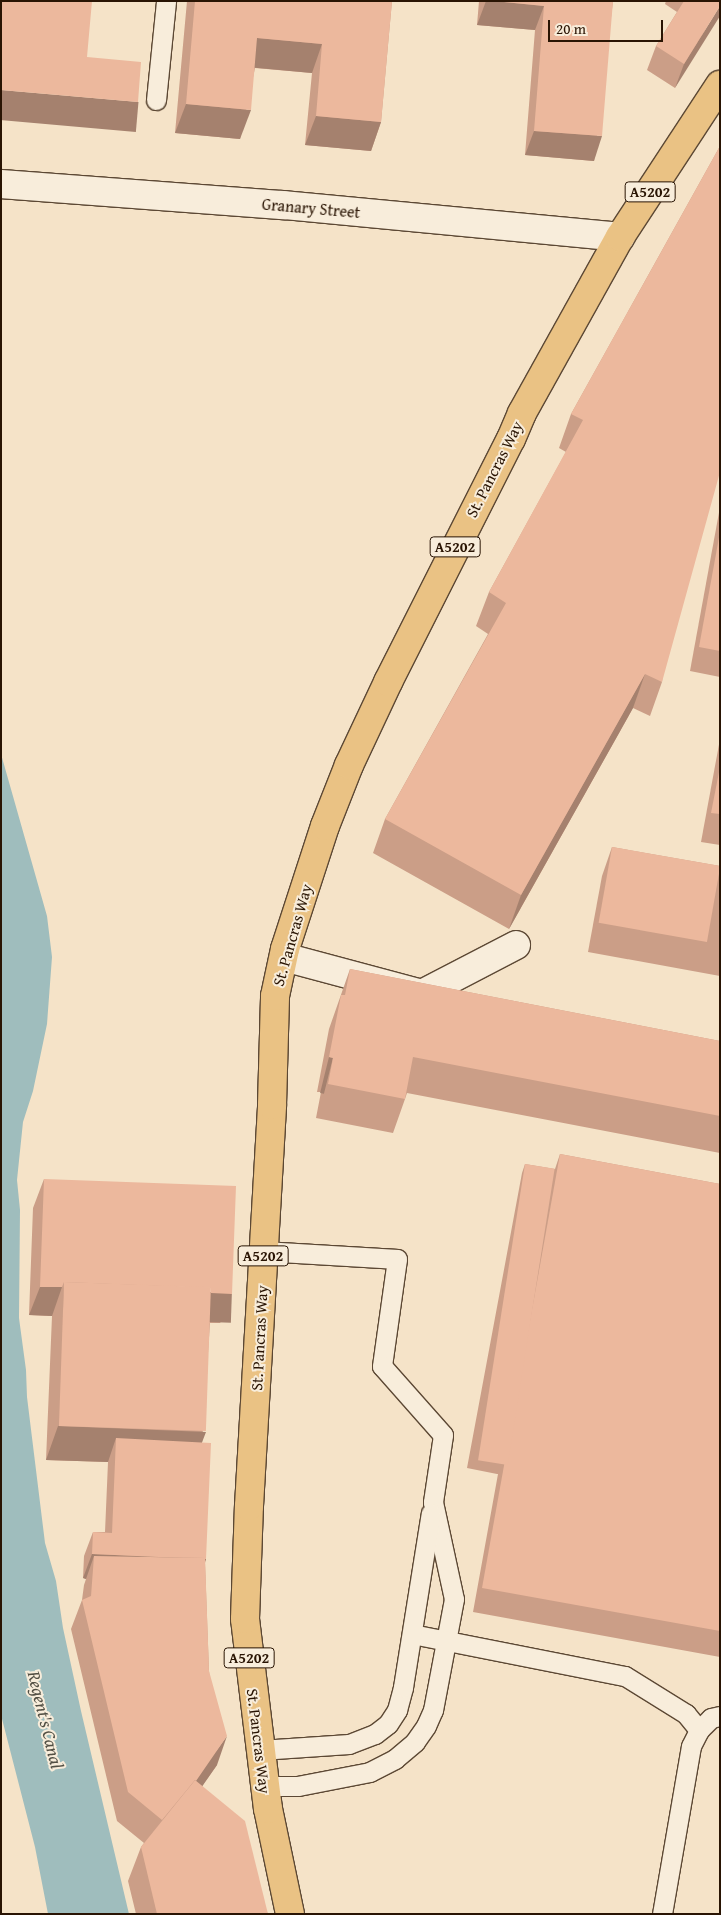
<!DOCTYPE html>
<style>
body{margin:0}
#map{position:relative;width:721px;height:1915px;overflow:hidden;background:#f5e3c8;font-family:"Gentium Book Plus",serif}
div>[style]{position:absolute}
.water>*{inset:0;background:#9fbdbd}
.roads{filter:drop-shadow(1px 0 #5c4834) drop-shadow(-1px 0 #5c4834) drop-shadow(0 1px #5c4834) drop-shadow(0 -1px #5c4834)}
.lane>*{height:19px;margin:-9.5px;padding:0 9.5px;transform-origin:9.5px;border-radius:9.5px;background:#f8eddb}
.street>*{height:28px;margin:-14px;padding:0 14px;transform-origin:14px;border-radius:14px;background:#f8eddb}
.primary>*{height:28px;margin:-14px;padding:0 14px;transform-origin:14px;border-radius:14px;background:#eac284}
.wall>*{inset:0;background:#cb9e87}
.shaded-wall>*{inset:0;background:#a5816e;transform-origin:0 0}
.building>*{inset:0;background:#ecb89d;transform-origin:0 0}
span{translate:-50% -50%;white-space:nowrap;text-align:center;line-height:1.15;-webkit-text-stroke:4px #f8eddb;paint-order:stroke}
.shield-label span{padding:1px 4px;background:#f8eddb;border:1px solid;border-radius:4px;-webkit-text-stroke-width:0}
.shield-label{font-size:15px;color:#291403;font-weight:700}
.street-label{font-size:16px;color:#291403}
.water-label{font-size:18px;color:#524f44;font-style:italic}
.frame{position:absolute;inset:0;border:2px solid #291403;pointer-events:none}
.scale{position:absolute;left:548px;top:20px;width:115px;height:22px;box-sizing:border-box;border:2px solid #291403;border-top:0;padding-left:6px;font-size:15px;line-height:18px;white-space:nowrap;color:#291403;-webkit-text-stroke:4px #f8eddb;paint-order:stroke}
</style>
<div id="map">
<div class="water">
<i style="clip-path:polygon(1px 754px,47px 916px,52px 957px,47px 1024px,33px 1091px,23px 1122px,17px 1180px,20px 1210px,19px 1318px,26px 1370px,27px 1397px,45px 1543px,56px 1581px,63px 1628px,81px 1711px,129px 1914px,48px 1914px,35px 1847px,1px 1715px)"></i>
</div>
<div class="roads">
<div class="lane">
<i style="left:156px;top:100px;width:100px;rotate:-84.2deg"></i>
<i style="left:264px;top:1251px;width:133px;rotate:3.4deg"></i>
<i style="left:397px;top:1259px;width:108px;rotate:98deg"></i>
<i style="left:382px;top:1366px;width:92px;rotate:48.5deg"></i>
<i style="left:443px;top:1435px;width:68px;rotate:98.5deg"></i>
<i style="left:433px;top:1502px;width:99px;rotate:77.8deg"></i>
<i style="left:454px;top:1599px;width:113px;rotate:100.7deg"></i>
<i style="left:433px;top:1710px;width:17px;rotate:114deg"></i>
<i style="left:426px;top:1726px;width:19px;rotate:125deg"></i>
<i style="left:415px;top:1742px;width:26px;rotate:140deg"></i>
<i style="left:395px;top:1759px;width:28px;rotate:153deg"></i>
<i style="left:370px;top:1772px;width:73px;rotate:169deg"></i>
<i style="left:298px;top:1786px;width:33px;rotate:180deg"></i>
<i style="left:412px;top:1634px;width:217px;rotate:11.2deg"></i>
<i style="left:625px;top:1676px;width:72px;rotate:31.9deg"></i>
<i style="left:686px;top:1714px;width:21px;rotate:51deg"></i>
<i style="left:260px;top:1750px;width:89px;rotate:-3.9deg"></i>
<i style="left:349px;top:1744px;width:28px;rotate:-21deg"></i>
<i style="left:375px;top:1734px;width:16px;rotate:-38deg"></i>
<i style="left:388px;top:1724px;width:17px;rotate:-57deg"></i>
<i style="left:397px;top:1710px;width:24px;rotate:-75deg"></i>
<i style="left:403px;top:1687px;width:176px;rotate:-80.9deg"></i>
<i style="left:662px;top:1914px;width:170px;rotate:-80.2deg"></i>
<i style="left:691px;top:1746px;width:18px;rotate:-63deg"></i>
<i style="left:699px;top:1730px;width:17px;rotate:-45deg"></i>
<i style="left:711px;top:1718px;width:9px;rotate:-13deg"></i>
</div>
<div class="street">
<i style="left:1px;top:184px;width:283px;rotate:4.3deg"></i>
<i style="left:283px;top:205px;width:339px;rotate:5.4deg"></i>
<i style="left:284px;top:957px;width:143px;rotate:15deg"></i>
<i style="left:422px;top:994px;width:106px;rotate:-27.5deg"></i>
</div>
<div class="primary">
<i style="left:290px;top:1914px;width:107px;rotate:-101.8deg"></i>
<i style="left:268px;top:1809px;width:191px;rotate:-96.9deg"></i>
<i style="left:245px;top:1619px;width:113px;rotate:-88deg"></i>
<i style="left:249px;top:1506px;width:402px;rotate:-86.7deg"></i>
<i style="left:272px;top:1105px;width:109px;rotate:-88.4deg"></i>
<i style="left:275px;top:996px;width:48px;rotate:-78deg"></i>
<i style="left:285px;top:949px;width:129px;rotate:-72deg"></i>
<i style="left:325px;top:826px;width:66px;rotate:-68.5deg"></i>
<i style="left:349px;top:765px;width:92px;rotate:-64.8deg"></i>
<i style="left:388px;top:682px;width:272px;rotate:-63.2deg"></i>
<i style="left:511px;top:439px;width:28px;rotate:-67deg"></i>
<i style="left:522px;top:413px;width:201px;rotate:-60.9deg"></i>
<i style="left:620px;top:237px;width:182px;rotate:-56.7deg"></i>
</div>
</div>
<div class="wall">
<i style="clip-path:polygon(187px 1px,392px 1px,381px 122px,371px 151px,305px 145px,312px 73px,255px 68px,240px 139px,175px 133px)"></i>
<i style="clip-path:polygon(479px 1px,613px 1px,594px 161px,525px 155px,535px 30px,477px 25px)"></i>
<i style="clip-path:polygon(666px 1px,720px 1px,675px 88px,647px 70px,656px 46px,677px 12px,665px 4px)"></i>
<i style="clip-path:polygon(720px 146px,662px 682px,650px 716px,633px 708px,509px 929px,373px 853px,385px 819px,488px 634px,476px 626px,489px 592px,566px 452px,559px 448px,571px 414px)"></i>
<i style="clip-path:polygon(720px 507px,720px 677px,690px 671px)"></i>
<i style="clip-path:polygon(720px 739px,720px 845px,701px 842px)"></i>
<i style="clip-path:polygon(612px 847px,720px 866px,720px 976px,588px 952px,602px 876px)"></i>
<i style="clip-path:polygon(350px 969px,720px 1041px,720px 1153px,407px 1093px,405px 1099px,393px 1133px,316px 1118px,321px 1092px,317px 1092px,329px 1029px)"></i>
<i style="clip-path:polygon(560px 1154px,720px 1184px,720px 1657px,473px 1612px,498px 1474px,497px 1474px,467px 1468px,522px 1173px,525px 1164px,555px 1169px)"></i>
<i style="clip-path:polygon(44px 1179px,221px 1323px,210px 1323px,202px 1443px,206px 1559px,205px 1563px,209px 1671px,217px 1765px,202px 1786px,268px 1914px,136px 1914px,128px 1881px,141px 1847px,144px 1843px,117px 1821px,71px 1629px,82px 1600px,84px 1585px,86px 1579px,83px 1578px,84px 1556px,93px 1532px,105px 1532px,108px 1462px,46px 1460px,52px 1316px,29px 1315px,33px 1208px)"></i>
</div>
<div class="shaded-wall">
<i style="clip-path:polygon(486px 1px,494px 1px,544px 6px,535px 30px,477px 25px)"></i>
<i style="clip-path:polygon(720px 6px,720px 16px,675px 88px,684px 64px)"></i>
<i style="clip-path:polygon(257px 38px,322px 44px,312px 73px,247px 67px)"></i>
<i style="left:1px;top:90px;width:138px;height:30px;rotate:5deg"></i>
<i style="clip-path:polygon(186px 104px,251px 110px,240px 139px,175px 133px)"></i>
<i style="clip-path:polygon(316px 116px,381px 122px,371px 151px,305px 145px)"></i>
<i style="clip-path:polygon(534px 131px,602px 136px,594px 161px,525px 155px)"></i>
<i style="clip-path:polygon(645px 674px,633px 708px,509px 929px,521px 895px)"></i>
<i style="left:329px;top:1057px;width:4px;height:37px;rotate:14deg"></i>
<i style="clip-path:polygon(40px 1287px,62px 1287px,52px 1316px,29px 1315px)"></i>
<i style="left:64px;top:1287px;width:168px;height:30px;rotate:2deg"></i>
<i style="clip-path:polygon(58px 1426px,206px 1432px,193px 1466px,116px 1438px,108px 1462px,46px 1460px)"></i>
<i style="clip-path:polygon(92px 1554px,206px 1559px,197px 1583px,94px 1556px,86px 1579px,83px 1578px)"></i>
<i style="clip-path:polygon(227px 1736px,217px 1765px,183px 1814px,164px 1822px)"></i>
</div>
<div class="building">
<i style="clip-path:polygon(1px 1px,92px 1px,87px 57px,141px 62px,138px 102px,1px 90px)"></i>
<i style="clip-path:polygon(195px 1px,392px 1px,381px 122px,316px 116px,322px 44px,257px 38px,251px 110px,186px 104px)"></i>
<i style="clip-path:polygon(494px 1px,613px 1px,602px 136px,534px 131px,544px 6px)"></i>
<i style="clip-path:polygon(684px 1px,720px 1px,720px 6px,684px 64px,656px 46px)"></i>
<i style="clip-path:polygon(720px 146px,720px 472px,662px 682px,645px 674px,521px 895px,385px 819px,506px 603px,489px 592px,583px 420px,571px 414px)"></i>
<i style="clip-path:polygon(720px 532px,720px 651px,699px 647px)"></i>
<i style="clip-path:polygon(720px 767px,720px 814px,711px 813px)"></i>
<i style="left:612px;top:847px;width:110px;height:77px;rotate:10deg"></i>
<i style="clip-path:polygon(350px 969px,720px 1041px,720px 1116px,413px 1057px,405px 1099px,328px 1084px,333px 1058px,329px 1057px,341px 995px,345px 995px)"></i>
<i style="clip-path:polygon(560px 1154px,720px 1184px,720px 1631px,482px 1588px)"></i>
<i style="left:525px;top:1164px;width:30px;height:300px;rotate:9deg"></i>
<i style="clip-path:polygon(44px 1179px,236px 1186px,232px 1294px,211px 1293px,211px 1288px,64px 1282px,62px 1287px,40px 1287px)"></i>
<i style="left:64px;top:1282px;width:147px;height:144px;rotate:2deg"></i>
<i style="clip-path:polygon(116px 1438px,211px 1443px,206px 1559px,205px 1559px,205px 1558px,159px 1557px,92px 1554px,93px 1532px,112px 1533px)"></i>
<i style="clip-path:polygon(94px 1556px,205px 1558px,209px 1671px,227px 1736px,196px 1781px,195px 1780px,162px 1820px,128px 1792px,82px 1600px,91px 1596px)"></i>
<i style="clip-path:polygon(195px 1780px,245px 1821px,268px 1914px,157px 1914px,141px 1847px)"></i>
</div>
<div class="shield-label">
<span style="left:650px;top:192px">A5202</span>
<span style="left:455px;top:547px">A5202</span>
<span style="left:263px;top:1256px">A5202</span>
<span style="left:249px;top:1658px">A5202</span>
</div>
<div class="street-label">
<span style="left:311px;top:208px;rotate:5deg">Granary Street</span>
<span style="left:494px;top:469px;rotate:-63deg">St. Pancras Way</span>
<span style="left:292px;top:935px;rotate:-74deg">St. Pancras Way</span>
<span style="left:259px;top:1338px;rotate:-87deg">St. Pancras Way</span>
<span style="left:259px;top:1741px;rotate:83deg">St. Pancras Way</span>
</div>
<div class="water-label">
<span style="left:45px;top:1720px;rotate:76deg">Regent's Canal</span>
</div>
<div class="frame"></div>
<div class="scale">20 m</div>
</div>
